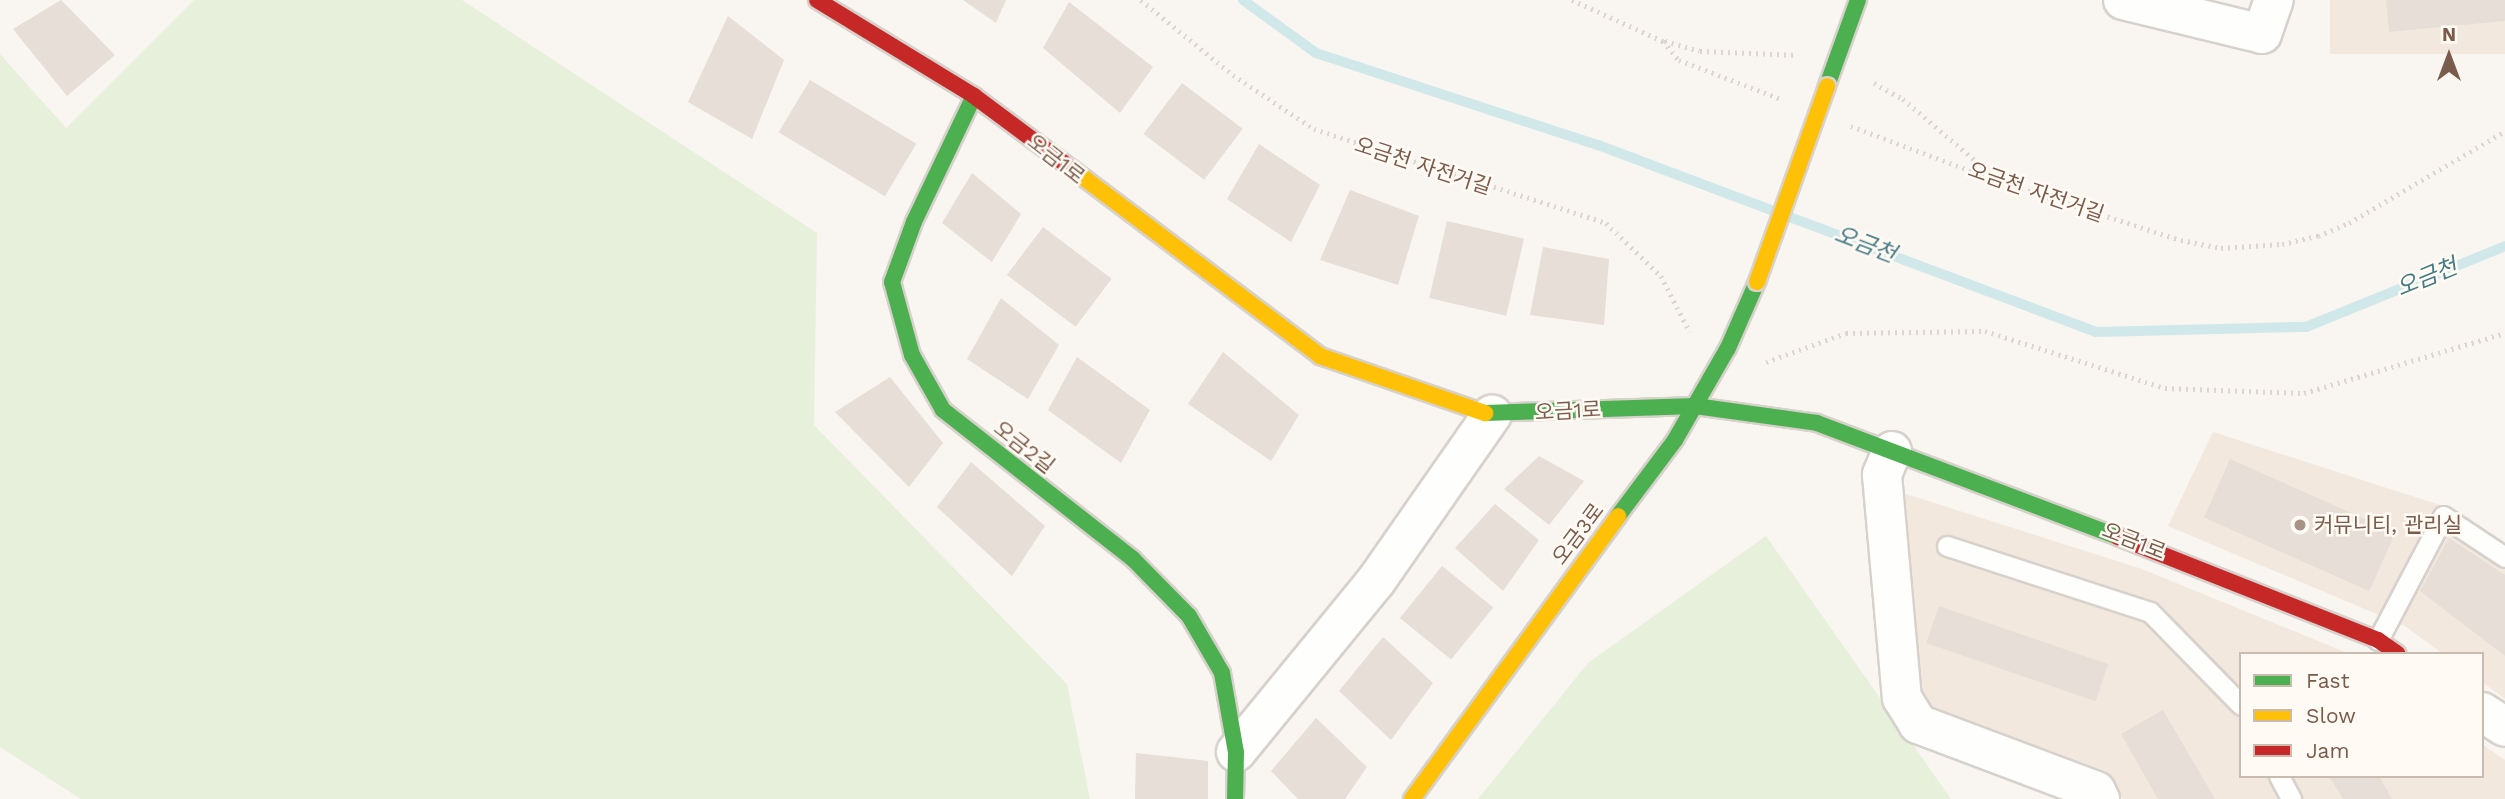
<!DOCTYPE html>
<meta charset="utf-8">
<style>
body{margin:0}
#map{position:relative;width:2505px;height:799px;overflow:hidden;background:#f9f5f0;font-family:"Work Sans","Noto Sans KR",sans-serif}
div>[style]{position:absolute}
.residential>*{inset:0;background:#f2e8de;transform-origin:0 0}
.green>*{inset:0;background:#e7f0db}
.stream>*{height:10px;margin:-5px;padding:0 5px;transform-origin:5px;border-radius:5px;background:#d0e8ea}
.building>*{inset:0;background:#e6ded7;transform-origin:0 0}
.path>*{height:4.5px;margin-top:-2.25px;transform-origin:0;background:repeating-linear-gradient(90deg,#dcd5d0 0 2px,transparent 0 7px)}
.roads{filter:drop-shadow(2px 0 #d7d1cb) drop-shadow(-2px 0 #d7d1cb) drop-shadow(0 2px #d7d1cb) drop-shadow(0 -2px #d7d1cb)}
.lane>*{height:19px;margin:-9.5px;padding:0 9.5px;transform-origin:9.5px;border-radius:9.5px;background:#fefefd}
.street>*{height:38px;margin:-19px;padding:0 19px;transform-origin:19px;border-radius:19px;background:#fefefd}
.fast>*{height:16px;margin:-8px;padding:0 8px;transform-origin:8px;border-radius:8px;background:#4caf50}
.slow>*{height:16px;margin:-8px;padding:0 8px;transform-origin:8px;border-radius:8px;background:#ffc107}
.jam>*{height:16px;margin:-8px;padding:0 8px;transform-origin:8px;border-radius:8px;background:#c62828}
.bridges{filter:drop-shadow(2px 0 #d9d2cb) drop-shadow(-2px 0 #d9d2cb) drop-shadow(0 2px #d9d2cb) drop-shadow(0 -2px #d9d2cb)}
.slow-bridge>*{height:16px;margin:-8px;padding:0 8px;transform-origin:8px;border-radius:8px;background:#ffc107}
.dots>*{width:19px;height:19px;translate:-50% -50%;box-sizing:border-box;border:4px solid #fffaf3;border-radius:50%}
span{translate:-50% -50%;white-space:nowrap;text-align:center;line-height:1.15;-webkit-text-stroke:5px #fffaf3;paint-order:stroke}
.street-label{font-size:21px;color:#7a5c4d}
.poi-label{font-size:21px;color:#7a5c4d}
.left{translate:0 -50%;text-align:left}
.water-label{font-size:23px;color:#437c86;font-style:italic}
.legend{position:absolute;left:2239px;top:652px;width:245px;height:126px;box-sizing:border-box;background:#fffaf3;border:2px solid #cabbb1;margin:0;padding:9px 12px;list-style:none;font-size:21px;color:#7a5c4d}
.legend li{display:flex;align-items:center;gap:14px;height:35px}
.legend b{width:35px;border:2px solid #cabbb1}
.north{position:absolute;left:2414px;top:21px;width:70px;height:70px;-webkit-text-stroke:5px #fffaf3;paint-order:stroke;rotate:0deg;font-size:19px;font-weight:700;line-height:28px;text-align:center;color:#7a5c4d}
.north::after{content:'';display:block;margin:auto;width:24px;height:32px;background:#7a5c4d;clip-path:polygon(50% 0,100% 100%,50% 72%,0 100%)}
</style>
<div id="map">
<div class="residential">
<i style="left:2330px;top:0;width:175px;height:54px"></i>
<i style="clip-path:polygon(2213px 432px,2443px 506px,2505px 543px,2505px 699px,2482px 682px,2482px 654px,2443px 654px,2405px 626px,2168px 526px)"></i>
<i style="clip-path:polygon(1900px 492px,2142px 569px,2350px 654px,2241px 654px,2241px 776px,2482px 776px,2482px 744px,2505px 760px,2505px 799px,2123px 799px,2106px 771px,1934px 708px,1919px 694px)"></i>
</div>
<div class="green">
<i style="clip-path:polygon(194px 0,462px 0,817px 233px,814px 425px,1067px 684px,1090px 799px,81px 799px,0 747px,0 54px,66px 128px)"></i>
<i style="clip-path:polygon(1766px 536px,1951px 799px,1478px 799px,1588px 663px)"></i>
</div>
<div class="stream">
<i style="left:1243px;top:0;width:90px;rotate:36deg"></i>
<i style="left:1316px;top:53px;width:297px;rotate:18.1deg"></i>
<i style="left:1598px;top:145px;width:532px;rotate:20.58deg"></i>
<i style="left:2096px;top:332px;width:210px;rotate:-1.4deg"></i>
<i style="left:2306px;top:327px;width:215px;rotate:-22.1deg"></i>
</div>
<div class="building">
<i style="clip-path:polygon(61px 0,115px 55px,67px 96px,13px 29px)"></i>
<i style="clip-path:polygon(963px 0,1006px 0,996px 23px)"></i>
<i style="clip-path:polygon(2386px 0,2505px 0,2505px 21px,2389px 32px)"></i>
<i style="clip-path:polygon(1069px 2px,1153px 67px,1120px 113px,1043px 48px)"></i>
<i style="clip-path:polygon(728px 16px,784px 60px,752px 139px,688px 102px)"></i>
<i style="left:810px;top:80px;width:124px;height:61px;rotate:31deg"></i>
<i style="left:1182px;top:83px;width:76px;height:64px;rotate:37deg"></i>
<i style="clip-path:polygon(1259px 144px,1320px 185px,1291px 242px,1227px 199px)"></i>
<i style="clip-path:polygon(972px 173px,1021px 214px,992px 262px,942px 223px)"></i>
<i style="clip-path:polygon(1350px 190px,1419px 216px,1398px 285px,1320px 260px)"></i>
<i style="left:1447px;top:221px;width:79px;height:79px;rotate:13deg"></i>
<i style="left:1043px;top:227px;width:86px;height:60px;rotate:37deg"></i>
<i style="clip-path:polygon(1543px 247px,1609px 259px,1604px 325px,1530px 315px)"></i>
<i style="clip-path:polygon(1001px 298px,1059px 345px,1028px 399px,967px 359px)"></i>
<i style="clip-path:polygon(1223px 352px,1299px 415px,1271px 461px,1188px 404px)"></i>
<i style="clip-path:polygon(1077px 357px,1150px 410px,1121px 463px,1048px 410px)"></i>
<i style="clip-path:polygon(890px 377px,943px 443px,909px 487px,835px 412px)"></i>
<i style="clip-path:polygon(1539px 456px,1584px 481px,1549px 525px,1504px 489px)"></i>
<i style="left:2230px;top:459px;width:181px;height:64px;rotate:24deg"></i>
<i style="clip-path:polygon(971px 462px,1045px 526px,1012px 576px,937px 507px)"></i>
<i style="clip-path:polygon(1495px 504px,1539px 540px,1503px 591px,1455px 548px)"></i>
<i style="clip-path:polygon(2449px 538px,2505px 575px,2505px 656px,2420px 591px)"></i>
<i style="left:1442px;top:566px;width:66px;height:67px;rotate:39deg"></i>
<i style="left:1939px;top:606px;width:179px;height:39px;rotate:19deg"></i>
<i style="clip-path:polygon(1383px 637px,1433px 683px,1391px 740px,1339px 691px)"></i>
<i style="clip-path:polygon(2163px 710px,2215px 799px,2158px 799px,2121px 734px)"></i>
<i style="clip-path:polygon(1316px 718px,1367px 767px,1345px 799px,1298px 799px,1271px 771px)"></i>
<i style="clip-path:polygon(1136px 753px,1208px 761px,1208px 799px,1135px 799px)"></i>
<i style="clip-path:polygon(2329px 776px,2379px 776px,2392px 799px,2343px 799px)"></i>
</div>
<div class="path">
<i style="left:1141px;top:0;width:119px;rotate:39.2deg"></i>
<i style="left:1233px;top:75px;width:97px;rotate:33.7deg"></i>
<i style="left:1314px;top:129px;width:307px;rotate:17.8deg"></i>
<i style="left:1606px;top:223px;width:76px;rotate:43.9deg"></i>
<i style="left:1661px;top:276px;width:63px;rotate:62.6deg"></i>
<i style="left:1572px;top:0;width:100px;rotate:24.3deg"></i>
<i style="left:1663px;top:41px;width:25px;rotate:50deg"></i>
<i style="left:1679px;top:60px;width:112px;rotate:20.9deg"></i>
<i style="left:1665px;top:41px;width:36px;rotate:16deg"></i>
<i style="left:1700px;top:51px;width:98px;rotate:2.3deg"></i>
<i style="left:1874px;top:83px;width:33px;rotate:29deg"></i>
<i style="left:1903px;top:99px;width:123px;rotate:40.4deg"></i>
<i style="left:1851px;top:126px;width:160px;rotate:20.5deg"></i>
<i style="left:2001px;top:182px;width:189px;rotate:17.9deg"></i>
<i style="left:2181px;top:240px;width:41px;rotate:11.3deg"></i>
<i style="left:2221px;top:248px;width:61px;rotate:-3.8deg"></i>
<i style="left:2282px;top:244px;width:37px;rotate:-13deg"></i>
<i style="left:2318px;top:236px;width:34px;rotate:-23deg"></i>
<i style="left:2349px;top:223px;width:181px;rotate:-30.5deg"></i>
<i style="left:1766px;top:362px;width:85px;rotate:-19.9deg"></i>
<i style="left:1846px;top:333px;width:139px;rotate:-0.8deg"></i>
<i style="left:1985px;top:331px;width:189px;rotate:17.6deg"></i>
<i style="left:2165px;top:388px;width:139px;rotate:2.1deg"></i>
<i style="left:2304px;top:393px;width:210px;rotate:-16.6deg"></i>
</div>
<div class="roads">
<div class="lane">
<i style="left:1947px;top:546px;width:213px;rotate:18deg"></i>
<i style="left:2150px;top:612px;width:130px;rotate:45.6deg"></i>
<i style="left:2378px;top:640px;width:140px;rotate:-62.3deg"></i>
<i style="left:2443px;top:516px;width:74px;rotate:33.5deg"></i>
<i style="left:2279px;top:776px;width:26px;rotate:62deg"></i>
</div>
<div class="street">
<i style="left:2123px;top:0;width:143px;rotate:13.7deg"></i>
<i style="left:2262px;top:34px;width:36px;rotate:-71deg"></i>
<i style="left:1892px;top:451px;width:26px;rotate:113deg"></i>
<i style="left:1882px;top:475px;width:224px;rotate:84.9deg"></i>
<i style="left:1902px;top:698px;width:31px;rotate:58deg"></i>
<i style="left:1918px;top:724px;width:190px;rotate:20.6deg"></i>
<i style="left:2096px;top:791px;width:9px;rotate:63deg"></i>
<i style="left:2482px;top:712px;width:27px;rotate:33deg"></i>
<i style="left:1236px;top:752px;width:221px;rotate:-50.7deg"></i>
<i style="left:1376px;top:581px;width:203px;rotate:-55.1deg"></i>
</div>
<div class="fast">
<i style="left:1827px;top:86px;width:91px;rotate:-70.2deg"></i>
<i style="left:974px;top:96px;width:140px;rotate:115.5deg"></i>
<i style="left:914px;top:222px;width:64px;rotate:110.1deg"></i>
<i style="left:892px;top:282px;width:76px;rotate:74.7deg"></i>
<i style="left:912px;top:355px;width:63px;rotate:60.6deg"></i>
<i style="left:943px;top:410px;width:241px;rotate:38.1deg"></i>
<i style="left:1133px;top:559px;width:80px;rotate:45.5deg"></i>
<i style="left:1189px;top:616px;width:66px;rotate:59.9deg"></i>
<i style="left:1222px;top:673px;width:80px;rotate:80deg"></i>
<i style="left:1236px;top:752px;width:47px;rotate:91.2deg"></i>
<i style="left:1485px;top:413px;width:210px;rotate:-1.9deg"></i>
<i style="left:1695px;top:406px;width:123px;rotate:7.9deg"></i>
<i style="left:1817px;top:423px;width:322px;rotate:20.7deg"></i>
<i style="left:1618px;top:516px;width:95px;rotate:-53.1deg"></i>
<i style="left:1675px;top:440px;width:106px;rotate:-60.1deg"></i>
<i style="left:1728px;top:348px;width:72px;rotate:-66.3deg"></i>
</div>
<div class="slow">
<i style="left:1072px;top:169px;width:311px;rotate:37deg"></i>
<i style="left:1320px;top:356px;width:175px;rotate:19.1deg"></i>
<i style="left:1412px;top:799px;width:350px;rotate:-53.9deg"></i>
</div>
<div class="jam">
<i style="left:817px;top:0;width:184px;rotate:31.4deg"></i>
<i style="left:974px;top:96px;width:122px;rotate:36.7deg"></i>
<i style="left:2118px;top:537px;width:280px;rotate:21.6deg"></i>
<i style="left:2378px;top:640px;width:24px;rotate:35deg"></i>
</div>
</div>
<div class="bridges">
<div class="slow-bridge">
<i style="left:1757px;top:282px;width:208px;rotate:-70.3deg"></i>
</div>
</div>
<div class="dots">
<i style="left:2300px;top:525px;background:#a69286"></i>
</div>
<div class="street-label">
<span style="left:1056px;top:159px;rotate:38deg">오금1로</span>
<span style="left:1423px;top:166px;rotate:18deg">오금천 자전거길</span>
<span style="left:2036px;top:192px;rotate:19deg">오금천 자전거길</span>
<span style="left:1568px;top:411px;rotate:-3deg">오금1로</span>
<span style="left:1024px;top:447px;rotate:38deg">오금2길</span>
<span style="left:1578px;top:534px;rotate:-53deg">오금3로</span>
<span style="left:2134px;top:541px;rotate:21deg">오금1로</span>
</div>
<div class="poi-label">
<span class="left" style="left:2314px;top:525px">커뮤니티, 관리실</span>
</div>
<div class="water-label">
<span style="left:1865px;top:245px;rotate:21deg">오금천</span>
<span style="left:2427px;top:278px;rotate:-22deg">오금천</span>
</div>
<ul class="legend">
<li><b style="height:9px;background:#4caf50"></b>Fast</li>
<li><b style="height:9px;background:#ffc107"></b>Slow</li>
<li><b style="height:9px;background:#c62828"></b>Jam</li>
</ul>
<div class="north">N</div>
</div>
